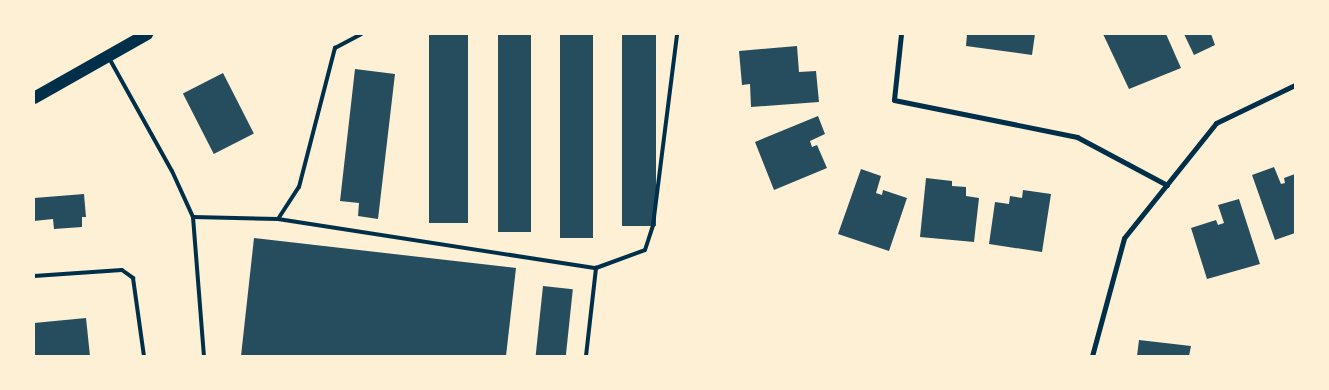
<!DOCTYPE html>
<style>
body{margin:0}
#map{position:relative;width:1329px;height:390px;overflow:hidden;background:#fdf0d5;font-family:"Fira Sans",sans-serif}
div>[style]{position:absolute}
.building>*{inset:0;background:#264d5e;transform-origin:0 0}
.service>*{height:4px;margin:-2px;padding:0 2px;transform-origin:2px;border-radius:2px;background:#003049}
.minor>*{height:5px;margin:-2.5px;padding:0 2.5px;transform-origin:2.5px;border-radius:2.5px;background:#003049}
.primary>*{height:12px;margin:-6px;padding:0 6px;transform-origin:6px;border-radius:6px;background:#003049}
span{translate:-50% -50%;white-space:nowrap;text-align:center;line-height:1.15;-webkit-text-stroke:4px #fdf0d5;paint-order:stroke}
.frame{position:absolute;inset:0;border:35px solid #fdf0d5;pointer-events:none}
</style>
<div id="map">
<div class="building">
<i style="left:429px;top:34px;width:39px;height:189px"></i>
<i style="left:498px;top:34px;width:33px;height:198px"></i>
<i style="left:560px;top:34px;width:33px;height:204px"></i>
<i style="left:622px;top:34px;width:34px;height:192px"></i>
<i style="clip-path:polygon(967px 34px,1035px 34px,1032px 55px,966px 46px)"></i>
<i style="clip-path:polygon(1103px 34px,1166px 34px,1181px 68px,1129px 89px)"></i>
<i style="clip-path:polygon(1184px 34px,1211px 34px,1215px 45px,1194px 55px)"></i>
<i style="clip-path:polygon(797px 46px,799px 72px,816px 71px,819px 102px,751px 107px,750px 84px,742px 85px,739px 51px)"></i>
<i style="clip-path:polygon(355px 69px,395px 74px,378px 219px,358px 216px,359px 203px,340px 201px)"></i>
<i style="left:223px;top:73px;width:68px;height:45px;rotate:63deg"></i>
<i style="clip-path:polygon(818px 116px,825px 134px,810px 141px,812px 147px,817px 145px,827px 168px,774px 190px,755px 142px)"></i>
<i style="clip-path:polygon(1274px 167px,1281px 184px,1285px 183px,1284px 178px,1295px 174px,1295px 233px,1275px 240px,1252px 175px)"></i>
<i style="clip-path:polygon(861px 169px,881px 176px,876px 193px,882px 195px,883px 190px,907px 198px,889px 251px,838px 234px)"></i>
<i style="clip-path:polygon(926px 178px,952px 181px,952px 186px,966px 187px,966px 196px,979px 198px,974px 242px,920px 237px)"></i>
<i style="clip-path:polygon(1023px 190px,1051px 194px,1042px 252px,989px 244px,995px 202px,1009px 204px,1010px 196px,1022px 198px)"></i>
<i style="clip-path:polygon(84px 194px,86px 217px,82px 217px,82px 227px,54px 229px,53px 219px,34px 221px,34px 198px)"></i>
<i style="clip-path:polygon(1239px 199px,1260px 264px,1207px 279px,1191px 228px,1216px 220px,1218px 225px,1224px 223px,1218px 205px)"></i>
<i style="clip-path:polygon(254px 238px,516px 268px,506px 356px,241px 356px)"></i>
<i style="left:543px;top:286px;width:30px;height:70px;rotate:6deg"></i>
<i style="clip-path:polygon(86px 318px,90px 356px,34px 356px,34px 323px)"></i>
<i style="clip-path:polygon(1139px 340px,1191px 346px,1189px 356px,1137px 356px)"></i>
</div>
<div class="service">
<i style="left:109px;top:58px;width:129px;rotate:60.9deg"></i>
<i style="left:172px;top:171px;width:51px;rotate:65.5deg"></i>
<i style="left:193px;top:217px;width:139px;rotate:85.5deg"></i>
<i style="left:193px;top:217px;width:85px;rotate:1.3deg"></i>
<i style="left:278px;top:219px;width:38px;rotate:-57deg"></i>
<i style="left:299px;top:187px;width:144px;rotate:-75.5deg"></i>
<i style="left:335px;top:48px;width:30px;rotate:-28deg"></i>
<i style="left:278px;top:219px;width:322px;rotate:8.8deg"></i>
<i style="left:34px;top:276px;width:88px;rotate:-3.9deg"></i>
<i style="left:122px;top:270px;width:14px;rotate:36deg"></i>
<i style="left:133px;top:278px;width:79px;rotate:82deg"></i>
<i style="left:586px;top:356px;width:89px;rotate:-83.5deg"></i>
<i style="left:596px;top:268px;width:52px;rotate:-20.2deg"></i>
<i style="left:645px;top:250px;width:26px;rotate:-72deg"></i>
<i style="left:653px;top:225px;width:193px;rotate:-82.8deg"></i>
</div>
<div class="minor">
<i style="left:901px;top:34px;width:66px;rotate:96.1deg"></i>
<i style="left:894px;top:100px;width:187px;rotate:11.4deg"></i>
<i style="left:1077px;top:137px;width:102px;rotate:28.1deg"></i>
<i style="left:1092px;top:356px;width:122px;rotate:-74.8deg"></i>
<i style="left:1124px;top:238px;width:147px;rotate:-51.3deg"></i>
<i style="left:1216px;top:123px;width:88px;rotate:-25.7deg"></i>
</div>
<div class="primary">
<i style="left:34px;top:98px;width:130px;rotate:-29.5deg"></i>
</div>
<div class="frame"></div>
</div>
